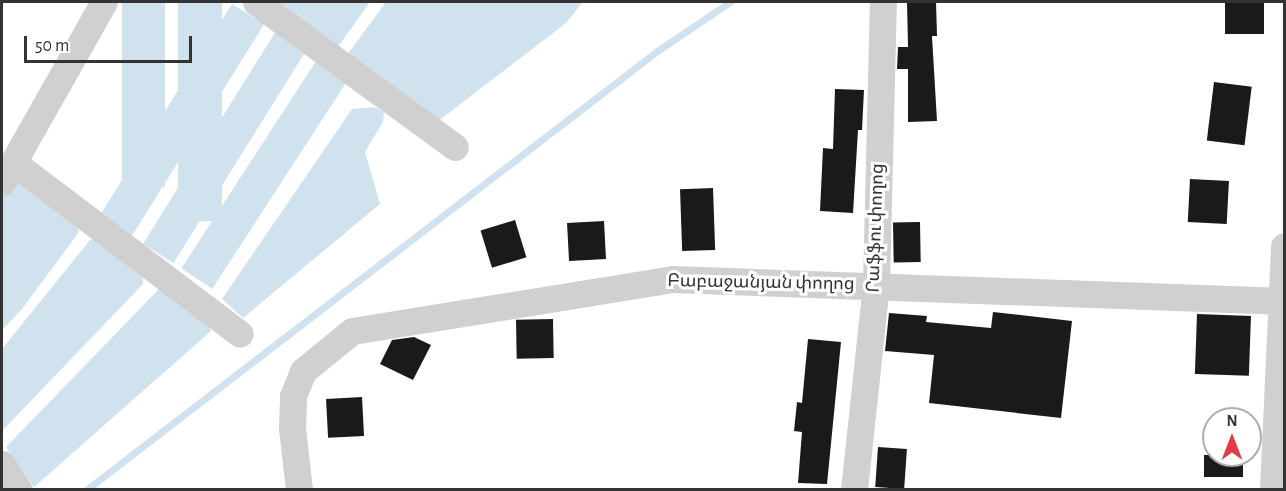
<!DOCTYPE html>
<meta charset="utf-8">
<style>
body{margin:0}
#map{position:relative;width:1286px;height:491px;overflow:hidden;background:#fff;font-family:"Alegreya Sans","Noto Sans Armenian",sans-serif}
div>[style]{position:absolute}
.water>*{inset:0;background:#cfe2ee;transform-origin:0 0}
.stream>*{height:7px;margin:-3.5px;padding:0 3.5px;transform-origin:3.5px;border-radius:3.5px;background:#cfe2ee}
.building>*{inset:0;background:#1a1a1a;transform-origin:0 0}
.minor>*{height:27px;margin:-13.5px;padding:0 13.5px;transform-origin:13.5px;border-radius:13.5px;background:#d0d0d0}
span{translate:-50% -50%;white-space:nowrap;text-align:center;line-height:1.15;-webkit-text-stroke:6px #fff;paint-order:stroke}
.street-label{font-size:18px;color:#333}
.frame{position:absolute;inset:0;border:3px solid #333;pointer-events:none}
.north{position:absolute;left:1202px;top:407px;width:60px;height:60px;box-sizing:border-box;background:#fff;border:2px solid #adadad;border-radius:50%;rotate:0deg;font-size:16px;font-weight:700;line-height:24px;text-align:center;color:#333}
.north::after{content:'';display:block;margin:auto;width:21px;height:27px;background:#e63946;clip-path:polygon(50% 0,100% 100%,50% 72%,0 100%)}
.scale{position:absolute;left:24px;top:36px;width:168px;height:27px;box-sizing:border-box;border:3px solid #333;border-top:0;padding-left:8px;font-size:18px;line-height:21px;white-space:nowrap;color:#333;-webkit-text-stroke:4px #fff;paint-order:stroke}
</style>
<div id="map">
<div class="water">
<i style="left:122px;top:2px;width:43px;height:185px"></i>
<i style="left:178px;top:2px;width:44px;height:219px"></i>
<i style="clip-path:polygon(275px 2px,370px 2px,337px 48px)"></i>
<i style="clip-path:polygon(386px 2px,583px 2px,566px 23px,437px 122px,347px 55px)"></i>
<i style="left:232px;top:4px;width:38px;height:252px;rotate:32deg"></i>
<i style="left:276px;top:31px;width:36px;height:251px;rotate:32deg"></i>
<i style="left:318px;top:58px;width:37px;height:251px;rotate:33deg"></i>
<i style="clip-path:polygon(374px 107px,384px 112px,383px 122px,365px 152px,380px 204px,243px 318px,222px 299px,352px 109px)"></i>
<i style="clip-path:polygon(21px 182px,73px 218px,79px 232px,22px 309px,2px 330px,2px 199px,11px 183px)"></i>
<i style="clip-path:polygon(97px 237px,143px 271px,143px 284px,2px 431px,2px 349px,90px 240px)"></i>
<i style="clip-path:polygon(159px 289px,206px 318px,211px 331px,34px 487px,6px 447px)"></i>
</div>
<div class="stream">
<i style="left:86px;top:490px;width:720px;rotate:-37.55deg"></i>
<i style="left:657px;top:51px;width:88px;rotate:-33.9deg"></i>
</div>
<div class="building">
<i style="clip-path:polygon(907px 2px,936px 2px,937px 36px,932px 36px,937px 121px,908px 122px,908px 69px,897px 69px,898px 47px,908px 47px)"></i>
<i style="left:1225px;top:2px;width:39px;height:32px"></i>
<i style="left:1214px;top:82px;width:38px;height:59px;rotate:7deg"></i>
<i style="clip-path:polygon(835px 89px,864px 90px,862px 130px,858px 130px,853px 213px,820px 211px,823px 148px,833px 149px)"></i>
<i style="left:1190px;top:179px;width:39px;height:43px;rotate:3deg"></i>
<i style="left:713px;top:188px;width:62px;height:33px;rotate:88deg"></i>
<i style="left:515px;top:220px;width:39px;height:36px;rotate:73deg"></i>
<i style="left:604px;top:221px;width:38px;height:37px;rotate:87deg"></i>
<i style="left:920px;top:222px;width:40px;height:27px;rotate:89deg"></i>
<i style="clip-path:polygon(993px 312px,1072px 321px,1061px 418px,929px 403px,934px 355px,885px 351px,889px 313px,927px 316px,926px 322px,991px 328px)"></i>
<i style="left:1197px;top:314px;width:54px;height:60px;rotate:2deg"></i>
<i style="left:553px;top:319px;width:39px;height:37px;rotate:89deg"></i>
<i style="clip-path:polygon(414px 337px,431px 345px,413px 380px,380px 364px,392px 340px)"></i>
<i style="clip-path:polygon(808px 339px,841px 342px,827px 484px,798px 483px,802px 432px,794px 431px,797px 402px,802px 403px)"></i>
<i style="left:362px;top:397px;width:39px;height:36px;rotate:87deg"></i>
<i style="left:878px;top:447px;width:29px;height:40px;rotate:4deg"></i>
<i style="left:1204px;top:455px;width:39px;height:22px"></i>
</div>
<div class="minor">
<i style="left:256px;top:2px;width:246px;rotate:36.1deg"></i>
<i style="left:14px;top:163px;width:283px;rotate:37.1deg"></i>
<i style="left:2px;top:182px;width:207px;rotate:-60.5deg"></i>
<i style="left:2px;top:464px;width:31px;rotate:57deg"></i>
<i style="left:299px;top:490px;width:62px;rotate:-96.4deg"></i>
<i style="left:292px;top:428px;width:32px;rotate:-88deg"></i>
<i style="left:293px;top:396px;width:27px;rotate:-68deg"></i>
<i style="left:303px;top:371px;width:63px;rotate:-39.2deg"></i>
<i style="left:352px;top:331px;width:325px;rotate:-9.2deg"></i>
<i style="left:673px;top:279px;width:611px;rotate:2.06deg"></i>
<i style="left:854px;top:490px;width:207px;rotate:-83.9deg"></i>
<i style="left:876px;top:284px;width:282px;rotate:-88.6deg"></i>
<i style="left:1273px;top:490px;width:244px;rotate:-87.4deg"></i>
</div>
<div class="street-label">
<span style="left:876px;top:228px;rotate:-88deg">Րաֆֆու փողոց</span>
<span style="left:761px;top:283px;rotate:1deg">Բաբաջանյան փողոց</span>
</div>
<div class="frame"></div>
<div class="north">N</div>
<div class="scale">50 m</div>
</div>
